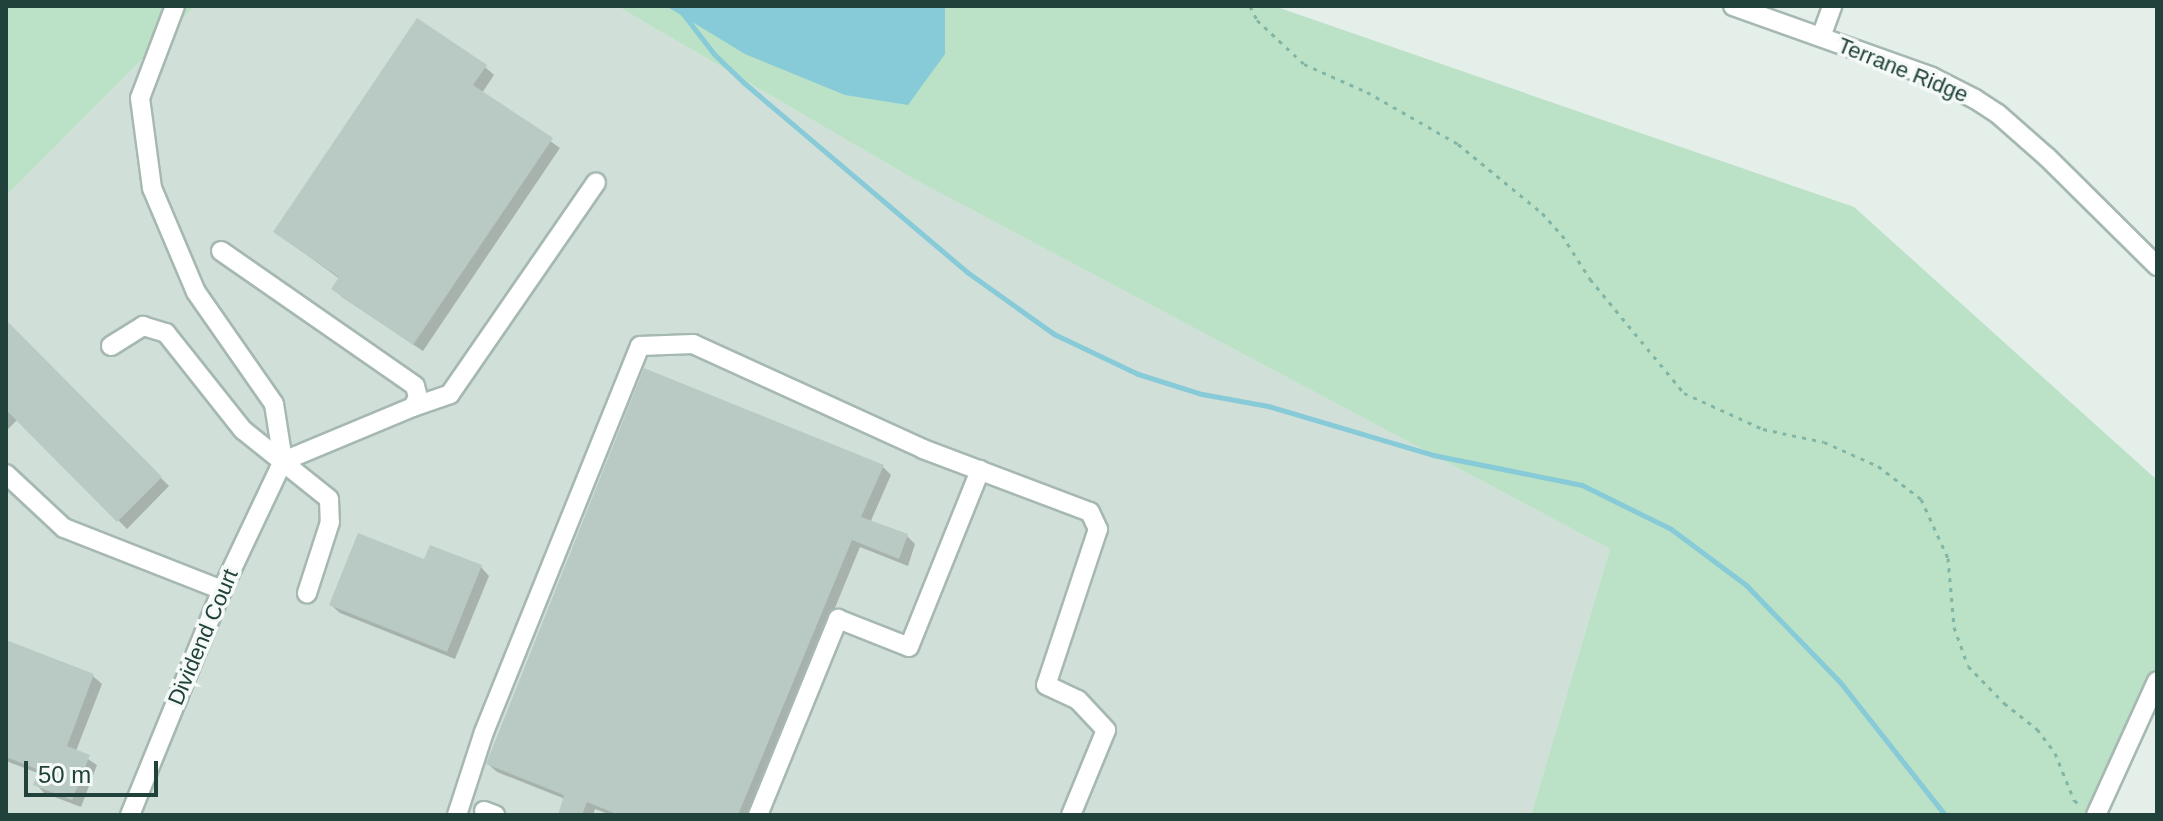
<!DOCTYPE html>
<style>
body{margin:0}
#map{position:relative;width:2163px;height:821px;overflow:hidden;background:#e4efea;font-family:Helvetica,sans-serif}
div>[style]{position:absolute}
.built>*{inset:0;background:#d1dfd9}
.green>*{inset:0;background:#bbe1c6}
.water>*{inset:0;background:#87cad8}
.shadow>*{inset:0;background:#0003}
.stream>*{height:5px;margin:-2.5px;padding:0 2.5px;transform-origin:2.5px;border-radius:2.5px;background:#87cad8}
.building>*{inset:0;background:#b8cac3}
.path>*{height:3px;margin-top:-1.5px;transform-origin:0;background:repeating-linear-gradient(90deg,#81b5a5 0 4px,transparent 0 10px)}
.roads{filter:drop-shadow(2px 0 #a6b8b2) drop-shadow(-2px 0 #a6b8b2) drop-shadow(0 2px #a6b8b2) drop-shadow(0 -2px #a6b8b2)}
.minor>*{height:18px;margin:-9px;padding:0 9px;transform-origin:9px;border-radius:9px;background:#fff}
span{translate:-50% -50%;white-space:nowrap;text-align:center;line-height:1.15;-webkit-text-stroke:7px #f5faf8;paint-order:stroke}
.street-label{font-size:22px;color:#21423a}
.frame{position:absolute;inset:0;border:8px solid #21423a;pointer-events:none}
.scale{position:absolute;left:24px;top:761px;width:134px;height:36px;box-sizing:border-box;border:4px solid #21423a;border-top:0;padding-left:10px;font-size:24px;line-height:28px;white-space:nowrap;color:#21423a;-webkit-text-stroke:6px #f5faf8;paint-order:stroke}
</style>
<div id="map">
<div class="built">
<i style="clip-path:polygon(195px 6px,617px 6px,912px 178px,1610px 549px,1531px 815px,6px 815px,6px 196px)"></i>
</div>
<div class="green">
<i style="clip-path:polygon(6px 6px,195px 6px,6px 196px)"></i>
<i style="clip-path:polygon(617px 6px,1274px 6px,1854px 207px,2157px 480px,2157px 705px,2100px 815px,1531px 815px,1610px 549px,912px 178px)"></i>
</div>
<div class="water">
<i style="clip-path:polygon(666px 6px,945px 6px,945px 54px,908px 105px,845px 95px,745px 54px)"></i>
</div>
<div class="shadow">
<i style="clip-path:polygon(485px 67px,494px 75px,482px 93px,560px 148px,423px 351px,342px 297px,334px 289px,340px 279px,275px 232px)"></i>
<i style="clip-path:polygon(6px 323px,169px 486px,127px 529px,18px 419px,6px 431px)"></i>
<i style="clip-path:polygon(883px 467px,891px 475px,870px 523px,907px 536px,915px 544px,908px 566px,860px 547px,750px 815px,611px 815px,595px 809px,593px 815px,560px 815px,565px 799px,497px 772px,488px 764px)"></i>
<i style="clip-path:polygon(481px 567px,489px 576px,455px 659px,340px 613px,331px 605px)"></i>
<i style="clip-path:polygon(6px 642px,93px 676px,102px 684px,76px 751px,97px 765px,81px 807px,44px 793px,36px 784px,40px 774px,6px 761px)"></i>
</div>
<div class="stream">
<i style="left:677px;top:6px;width:61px;rotate:52.4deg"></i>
<i style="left:714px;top:54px;width:40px;rotate:44deg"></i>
<i style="left:743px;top:82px;width:294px;rotate:40.3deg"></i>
<i style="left:967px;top:272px;width:107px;rotate:35.5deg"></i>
<i style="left:1054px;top:334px;width:93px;rotate:25.5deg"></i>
<i style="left:1138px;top:374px;width:67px;rotate:17.4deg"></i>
<i style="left:1202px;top:394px;width:67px;rotate:10.3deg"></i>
<i style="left:1268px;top:406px;width:172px;rotate:16.5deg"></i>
<i style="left:1433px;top:455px;width:152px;rotate:11.4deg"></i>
<i style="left:1582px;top:485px;width:99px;rotate:26.3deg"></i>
<i style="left:1671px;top:529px;width:94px;rotate:36.7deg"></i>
<i style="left:1746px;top:585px;width:135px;rotate:45.9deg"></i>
<i style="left:1840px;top:682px;width:169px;rotate:51.7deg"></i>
</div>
<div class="building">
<i style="clip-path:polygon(417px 18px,487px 65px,473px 85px,553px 138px,413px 345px,331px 289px,339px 277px,273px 232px)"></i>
<i style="clip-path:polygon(6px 320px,162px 477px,117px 522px,6px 410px)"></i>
<i style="clip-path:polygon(644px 368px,884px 465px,861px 517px,908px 534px,899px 559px,852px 540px,738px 815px,619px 815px,587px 802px,582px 815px,558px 815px,564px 795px,486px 764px)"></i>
<i style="clip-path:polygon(358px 533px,424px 559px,430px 545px,482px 565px,447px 652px,329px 605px)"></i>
<i style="clip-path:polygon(6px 640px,94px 674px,67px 746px,90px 755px,72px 800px,33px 785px,39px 770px,6px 757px)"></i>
</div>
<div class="path">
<i style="left:1250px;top:6px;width:16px;rotate:63deg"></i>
<i style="left:1257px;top:20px;width:64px;rotate:43.1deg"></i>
<i style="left:1304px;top:64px;width:69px;rotate:24deg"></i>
<i style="left:1367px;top:92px;width:105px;rotate:29.7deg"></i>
<i style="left:1458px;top:144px;width:109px;rotate:39.4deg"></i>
<i style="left:1542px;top:213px;width:30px;rotate:48deg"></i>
<i style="left:1562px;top:235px;width:52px;rotate:57.5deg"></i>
<i style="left:1590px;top:279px;width:148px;rotate:50.5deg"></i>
<i style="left:1684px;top:393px;width:87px;rotate:24.5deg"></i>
<i style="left:1763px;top:429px;width:62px;rotate:12deg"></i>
<i style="left:1824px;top:442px;width:59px;rotate:24deg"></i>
<i style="left:1878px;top:466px;width:54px;rotate:37.5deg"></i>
<i style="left:1921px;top:499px;width:65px;rotate:65.4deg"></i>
<i style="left:1948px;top:558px;width:69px;rotate:85deg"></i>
<i style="left:1954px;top:627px;width:41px;rotate:70.3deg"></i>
<i style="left:1968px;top:666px;width:52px;rotate:45.8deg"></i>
<i style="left:2004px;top:703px;width:42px;rotate:38.2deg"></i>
<i style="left:2037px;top:729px;width:30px;rotate:53deg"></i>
<i style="left:2055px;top:753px;width:51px;rotate:68deg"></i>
<i style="left:2074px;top:800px;width:8px;rotate:40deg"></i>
</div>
<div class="roads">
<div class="minor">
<i style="left:175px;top:6px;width:98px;rotate:110.8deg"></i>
<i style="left:140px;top:98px;width:91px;rotate:82.4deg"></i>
<i style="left:152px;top:188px;width:113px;rotate:67.1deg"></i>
<i style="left:196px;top:292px;width:136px;rotate:55.1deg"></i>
<i style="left:274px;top:404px;width:58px;rotate:81deg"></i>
<i style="left:1733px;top:6px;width:211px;rotate:19.6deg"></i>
<i style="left:1932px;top:77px;width:48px;rotate:27.1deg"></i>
<i style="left:1975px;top:99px;width:27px;rotate:33deg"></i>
<i style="left:1998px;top:114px;width:65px;rotate:41.3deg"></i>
<i style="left:2047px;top:157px;width:155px;rotate:44.7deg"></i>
<i style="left:1821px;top:37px;width:33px;rotate:-70deg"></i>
<i style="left:221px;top:251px;width:236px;rotate:34.8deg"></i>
<i style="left:415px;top:386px;width:11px;rotate:75deg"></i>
<i style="left:418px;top:397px;width:11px;rotate:117deg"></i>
<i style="left:413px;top:407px;width:141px;rotate:157.4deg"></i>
<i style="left:111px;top:346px;width:38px;rotate:-32deg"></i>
<i style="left:143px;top:326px;width:24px;rotate:17deg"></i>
<i style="left:166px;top:333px;width:124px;rotate:51.6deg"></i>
<i style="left:243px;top:430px;width:110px;rotate:38.7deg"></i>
<i style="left:329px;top:499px;width:23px;rotate:88deg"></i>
<i style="left:330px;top:522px;width:75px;rotate:107.9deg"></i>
<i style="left:413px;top:407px;width:39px;rotate:-19deg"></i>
<i style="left:450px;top:394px;width:257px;rotate:-55.4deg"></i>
<i style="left:6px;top:474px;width:79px;rotate:43deg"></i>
<i style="left:64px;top:528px;width:170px;rotate:21.4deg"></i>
<i style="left:484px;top:811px;width:12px;rotate:20deg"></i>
<i style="left:130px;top:815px;width:243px;rotate:-67.8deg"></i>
<i style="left:222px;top:590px;width:143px;rotate:-64.7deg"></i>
<i style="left:457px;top:815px;width:87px;rotate:-72deg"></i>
<i style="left:484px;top:732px;width:416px;rotate:-68deg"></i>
<i style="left:640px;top:346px;width:53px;rotate:-2.2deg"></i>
<i style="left:693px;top:344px;width:253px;rotate:24.5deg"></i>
<i style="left:923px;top:449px;width:178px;rotate:20.7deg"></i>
<i style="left:1090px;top:512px;width:19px;rotate:65deg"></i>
<i style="left:1098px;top:529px;width:164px;rotate:108.4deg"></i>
<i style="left:1046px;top:685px;width:35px;rotate:25deg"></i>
<i style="left:1078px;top:700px;width:41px;rotate:47deg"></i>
<i style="left:1106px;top:730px;width:92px;rotate:112.4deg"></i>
<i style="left:758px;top:815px;width:212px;rotate:-67.8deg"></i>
<i style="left:838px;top:619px;width:76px;rotate:21.5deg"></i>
<i style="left:909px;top:647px;width:191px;rotate:-68.1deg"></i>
<i style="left:2096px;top:815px;width:147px;rotate:-65.5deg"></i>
</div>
</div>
<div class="street-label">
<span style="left:1903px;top:70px;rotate:22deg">Terrane Ridge</span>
<span style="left:203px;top:637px;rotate:-67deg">Dividend Court</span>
</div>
<div class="frame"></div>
<div class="scale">50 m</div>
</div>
